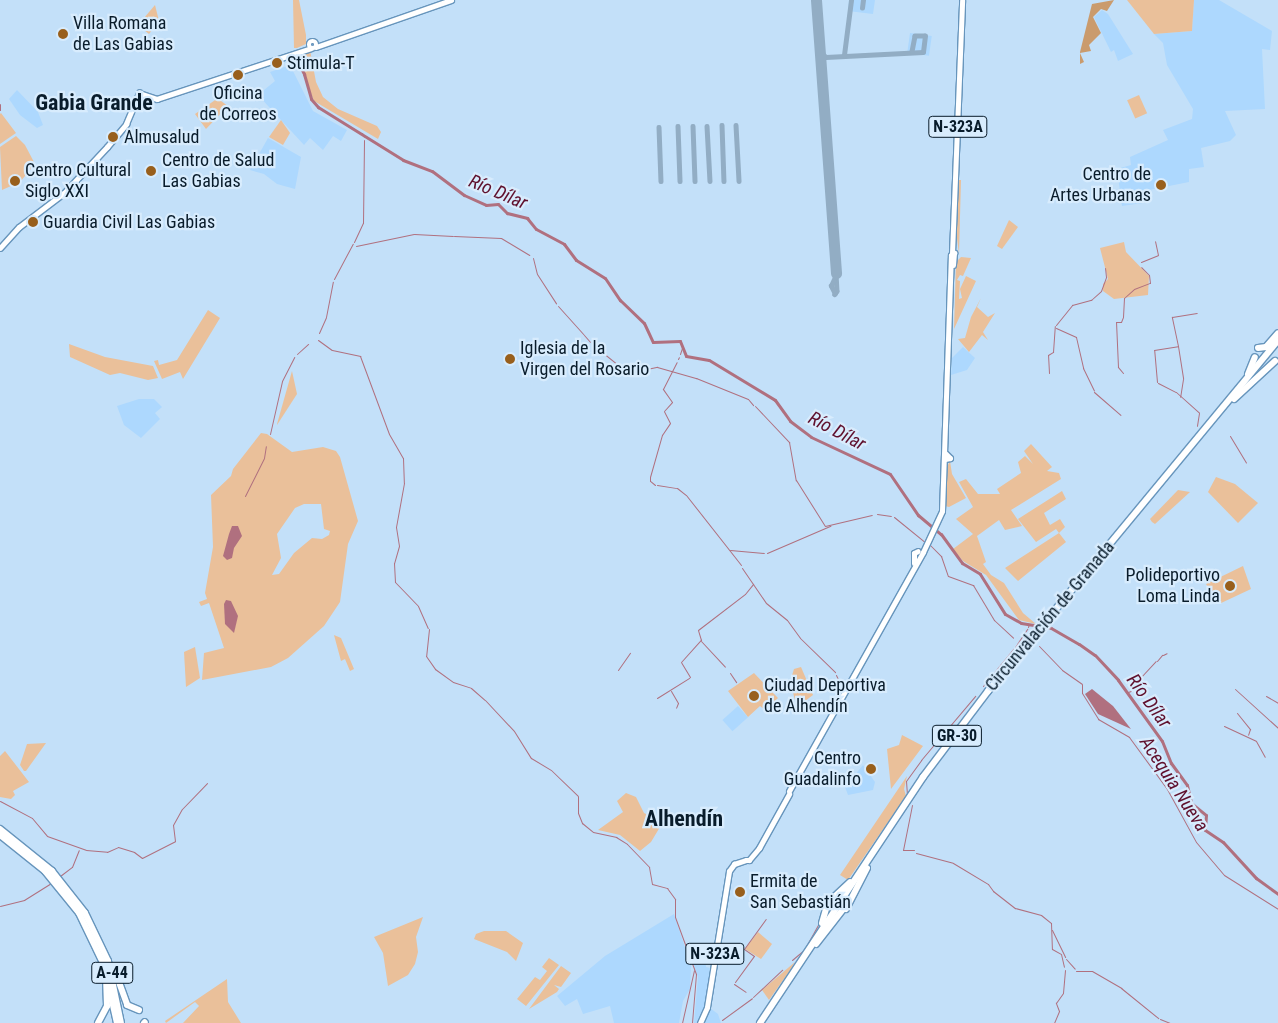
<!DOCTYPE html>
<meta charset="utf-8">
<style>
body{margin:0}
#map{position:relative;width:1278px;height:1023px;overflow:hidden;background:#c3e0f9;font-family:"Roboto Condensed",sans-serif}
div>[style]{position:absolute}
.built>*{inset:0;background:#add8fe;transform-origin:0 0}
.green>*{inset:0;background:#eac09a;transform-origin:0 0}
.forest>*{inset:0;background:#ca9b6d}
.water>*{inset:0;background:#b0707f}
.stream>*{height:1px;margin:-0.5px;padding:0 0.5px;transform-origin:0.5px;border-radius:0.5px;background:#b0707f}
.river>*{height:3px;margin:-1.5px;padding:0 1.5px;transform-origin:1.5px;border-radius:1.5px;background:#b0707f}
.taxiway>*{height:4.5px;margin:-2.25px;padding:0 2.25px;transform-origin:2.25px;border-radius:2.25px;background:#92adc4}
.runway>*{height:11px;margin:-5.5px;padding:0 5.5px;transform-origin:5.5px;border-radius:5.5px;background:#92adc4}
.roads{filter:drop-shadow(1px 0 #6795bc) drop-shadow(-1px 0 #6795bc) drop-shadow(0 1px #6795bc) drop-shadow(0 -1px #6795bc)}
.secondary>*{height:4.5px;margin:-2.25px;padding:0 2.25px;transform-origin:2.25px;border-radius:2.25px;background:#fff}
.secondary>.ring{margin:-2.25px;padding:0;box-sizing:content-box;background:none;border:4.5px solid #fff;border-radius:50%}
.primary>*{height:5px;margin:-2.5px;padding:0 2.5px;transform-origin:2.5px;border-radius:2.5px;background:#fff}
.highway>*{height:6px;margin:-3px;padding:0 3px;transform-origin:3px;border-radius:3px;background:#fff}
.dots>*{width:14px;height:14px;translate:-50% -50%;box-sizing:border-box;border:2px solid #d8ecfd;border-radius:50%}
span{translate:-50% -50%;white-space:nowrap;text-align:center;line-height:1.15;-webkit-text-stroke:4.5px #d8ecfd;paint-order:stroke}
.shield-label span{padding:1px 4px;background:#d8ecfd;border:1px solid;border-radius:4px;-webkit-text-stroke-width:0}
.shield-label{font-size:16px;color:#091c2b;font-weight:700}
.poi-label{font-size:18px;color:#091c2b}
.left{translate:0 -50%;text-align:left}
.right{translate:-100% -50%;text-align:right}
.street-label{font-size:18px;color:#091c2b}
.water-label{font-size:19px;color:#5f102d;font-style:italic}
.district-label{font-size:22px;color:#091c2b;font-weight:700}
</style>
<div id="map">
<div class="built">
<i style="clip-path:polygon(849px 0,875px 0,873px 14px,848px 11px)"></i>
<i style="clip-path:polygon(1194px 0,1219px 0,1272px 31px,1270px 50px,1262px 49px,1265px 109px,1225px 111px,1236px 135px,1230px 141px,1201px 148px,1204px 167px,1189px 169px,1189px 182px,1149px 190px,1149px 202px,1122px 206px,1117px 169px,1131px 165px,1130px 157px,1168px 140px,1163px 130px,1192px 119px,1193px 109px,1167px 65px,1163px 43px,1154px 34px,1192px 31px)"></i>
<i style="clip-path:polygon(1102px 10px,1108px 14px,1133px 54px,1118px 61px,1114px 50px,1111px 52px,1094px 17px)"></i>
<i style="left:910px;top:33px;width:22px;height:20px;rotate:8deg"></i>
<i style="clip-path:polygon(290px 65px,313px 111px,347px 130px,341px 141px,333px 136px,323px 150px,310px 138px,304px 145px,258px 95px,275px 81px,270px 72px)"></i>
<i style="clip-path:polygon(17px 90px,38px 112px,43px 125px,37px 128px,20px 115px,9px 99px)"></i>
<i style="clip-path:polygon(268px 138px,301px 157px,295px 189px,277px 184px,264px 174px,250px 170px)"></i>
<i style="clip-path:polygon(963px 347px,975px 358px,967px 370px,951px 375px,952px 358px)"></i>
<i style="clip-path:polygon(139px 399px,154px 399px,162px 407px,155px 413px,160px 419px,141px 438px,124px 425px,117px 406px)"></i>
<i style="left:738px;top:706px;width:15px;height:21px;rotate:48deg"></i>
<i style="clip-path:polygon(863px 765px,875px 782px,873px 790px,848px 795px,845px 787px)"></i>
<i style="clip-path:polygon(674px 914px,691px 966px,690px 989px,683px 1001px,679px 1023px,614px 1023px,610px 1006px,583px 1014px,577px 999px,565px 1006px,557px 996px,605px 956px)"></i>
<i style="clip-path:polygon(712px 945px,713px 949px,705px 952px,706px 967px,710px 968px,706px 1005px,718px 1014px,721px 1023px,694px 1023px,698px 977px,689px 951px)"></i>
</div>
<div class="green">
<i style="clip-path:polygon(293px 0,299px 0,306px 35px,306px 44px,297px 48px,294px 48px)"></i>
<i style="clip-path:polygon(1127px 0,1194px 0,1192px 31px,1154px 34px)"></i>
<i style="clip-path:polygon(155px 5px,159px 21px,149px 34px,138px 25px)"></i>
<i style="clip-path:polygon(310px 50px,316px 82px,323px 97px,338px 109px,377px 126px,381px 132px,378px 139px,314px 101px,295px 55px)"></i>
<i style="left:1139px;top:95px;width:20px;height:13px;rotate:66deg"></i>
<i style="clip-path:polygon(221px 96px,221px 101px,228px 106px,206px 129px,195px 114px)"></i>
<i style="clip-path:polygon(1px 113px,16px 133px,0 144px,0 114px)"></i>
<i style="clip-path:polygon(281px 120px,290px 133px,283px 145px,269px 137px)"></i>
<i style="clip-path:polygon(16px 136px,25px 145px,35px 164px,20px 182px,2px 190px,0 147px)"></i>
<i style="clip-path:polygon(957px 180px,961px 180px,959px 254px,956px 230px)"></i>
<i style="clip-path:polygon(1009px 220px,1018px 227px,1002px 249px,997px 246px)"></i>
<i style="clip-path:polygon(1124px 242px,1126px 252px,1149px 276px,1148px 295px,1114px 299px,1103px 291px,1103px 284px,1108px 279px,1100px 248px)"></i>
<i style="clip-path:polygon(961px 257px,971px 258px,963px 276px,960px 275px,957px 280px,960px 281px,959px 299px,962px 298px,960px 289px,966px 276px,976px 281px,954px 329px,956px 262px)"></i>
<i style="clip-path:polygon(981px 298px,977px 307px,988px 317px,995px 313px,983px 332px,988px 340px,982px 335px,969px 352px,958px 339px,965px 338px,971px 317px)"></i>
<i style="clip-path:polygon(208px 310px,220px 318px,183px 379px,180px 372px,162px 379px,154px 361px,158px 360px,159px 365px,177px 360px)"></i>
<i style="clip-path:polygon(69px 344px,105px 357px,153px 366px,158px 378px,148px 380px,120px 373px,110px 375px,70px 357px)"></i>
<i style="clip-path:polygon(292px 371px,297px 394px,277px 425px,277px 424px)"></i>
<i style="clip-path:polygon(evenodd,261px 433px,267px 434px,292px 452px,323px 447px,336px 451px,340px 457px,358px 521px,348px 544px,340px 602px,324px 626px,288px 658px,271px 667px,202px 680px,204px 653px,224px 648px,209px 603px,201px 606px,199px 602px,207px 599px,205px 593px,213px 547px,211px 495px,231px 476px,233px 469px,261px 433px,304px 504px,321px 504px,324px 529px,330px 531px,329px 535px,322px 539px,312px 538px,294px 553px,279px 574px,272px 575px,281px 558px,277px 534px,295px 508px,304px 504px)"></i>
<i style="clip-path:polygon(1031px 444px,1052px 467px,1047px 471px,1059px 473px,1061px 479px,1011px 510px,1022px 526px,1005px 530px,999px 520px,977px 536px,986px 562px,983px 564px,991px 575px,1004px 583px,1023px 613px,1036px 624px,1019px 620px,986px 575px,963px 561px,953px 549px,973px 534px,956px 519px,973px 507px,959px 482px,966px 479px,978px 494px,1000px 494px,997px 489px,1021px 473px,1018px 462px,1025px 456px,1033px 464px,1024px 451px)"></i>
<i style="clip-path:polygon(950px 461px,952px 474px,966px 498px,949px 507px,945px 506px,947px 467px)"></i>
<i style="clip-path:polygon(1216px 477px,1235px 484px,1258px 503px,1238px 523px,1208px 492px)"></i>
<i style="clip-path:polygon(1178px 490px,1190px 492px,1155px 524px,1152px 522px,1150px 519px)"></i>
<i style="clip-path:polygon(1062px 491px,1066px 499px,1044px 513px,1050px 525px,1060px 519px,1065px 527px,1059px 533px,1066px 542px,1018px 581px,1005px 568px,1059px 533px,1056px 529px,1036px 542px,1018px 519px)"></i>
<i style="clip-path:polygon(1243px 566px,1251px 589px,1219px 604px,1206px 584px)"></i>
<i style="clip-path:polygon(334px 635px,341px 638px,354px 669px,350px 671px,345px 659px,341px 661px)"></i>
<i style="clip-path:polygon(195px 647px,200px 678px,186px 687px,184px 652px)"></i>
<i style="clip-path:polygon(801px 667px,813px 695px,797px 707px,790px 682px,794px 669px)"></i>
<i style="clip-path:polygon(754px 673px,778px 698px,765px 710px,760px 706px,748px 717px,728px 691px)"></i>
<i style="clip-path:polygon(902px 735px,923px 746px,891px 789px,887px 749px,899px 745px)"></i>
<i style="clip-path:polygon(46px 743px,26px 771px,24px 771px,20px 765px,27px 744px)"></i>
<i style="clip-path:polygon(5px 751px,29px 782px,13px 791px,15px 795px,11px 799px,0 797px,0 756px)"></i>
<i style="clip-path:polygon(907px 776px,904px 789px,906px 796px,848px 880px,840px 875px)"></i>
<i style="clip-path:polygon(626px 793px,636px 797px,644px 813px,663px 822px,651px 842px,640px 851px,620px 835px,598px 830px,623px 812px,617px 801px)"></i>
<i style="clip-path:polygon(423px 917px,416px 937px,418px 952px,415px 964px,408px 975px,388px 986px,383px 953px,374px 937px)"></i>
<i style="clip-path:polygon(484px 931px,506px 931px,523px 943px,516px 961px,507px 952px,474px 939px,476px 934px)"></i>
<i style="clip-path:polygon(758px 932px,772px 944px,761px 959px,745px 949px)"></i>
<i style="clip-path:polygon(549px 958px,559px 965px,526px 1006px,517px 999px,535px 977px,540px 980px,547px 971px,542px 967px)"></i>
<i style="clip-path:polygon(795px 962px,791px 969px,769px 1000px,762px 990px)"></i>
<i style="clip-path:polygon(561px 966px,571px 973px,561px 987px,554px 985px,559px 989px,557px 992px,529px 1009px)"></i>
<i style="clip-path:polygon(227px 979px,228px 1002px,241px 1023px,183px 1023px,199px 1006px,195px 1002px,166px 1023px,165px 1021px)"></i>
</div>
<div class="forest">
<i style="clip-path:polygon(1114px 0,1107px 11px,1101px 9px,1093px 17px,1101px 33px,1089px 45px,1091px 51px,1080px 53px,1084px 62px,1080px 64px,1080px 52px,1092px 4px)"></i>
</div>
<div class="water">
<i style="clip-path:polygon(238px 526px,242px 536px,234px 548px,232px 558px,227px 560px,223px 556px,229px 534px,232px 526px)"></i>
<i style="clip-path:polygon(226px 600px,231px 601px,238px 616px,234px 633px,225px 624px,224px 604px)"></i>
<i style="clip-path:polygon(1092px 689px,1113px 706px,1131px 729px,1098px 714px,1085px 694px)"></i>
</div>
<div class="stream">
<i style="left:0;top:104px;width:6px;rotate:90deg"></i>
<i style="left:362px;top:133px;width:4px;rotate:63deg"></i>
<i style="left:454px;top:236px;width:47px;rotate:2.4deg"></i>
<i style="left:501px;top:238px;width:33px;rotate:31deg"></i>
<i style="left:354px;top:242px;width:21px;rotate:-65deg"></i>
<i style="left:363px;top:223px;width:83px;rotate:-89.3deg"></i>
<i style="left:356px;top:246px;width:59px;rotate:-11.7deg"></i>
<i style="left:414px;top:234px;width:39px;rotate:3deg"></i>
<i style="left:533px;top:258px;width:16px;rotate:76deg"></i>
<i style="left:537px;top:274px;width:35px;rotate:57deg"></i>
<i style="left:1141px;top:262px;width:18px;rotate:-22deg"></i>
<i style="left:1158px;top:255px;width:14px;rotate:-102deg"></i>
<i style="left:334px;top:279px;width:40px;rotate:-62deg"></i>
<i style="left:558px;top:306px;width:38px;rotate:48deg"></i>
<i style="left:1056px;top:325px;width:26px;rotate:-51deg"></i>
<i style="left:1072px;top:305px;width:20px;rotate:-15deg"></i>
<i style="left:1091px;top:300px;width:13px;rotate:-42deg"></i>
<i style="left:1101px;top:291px;width:15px;rotate:-70deg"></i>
<i style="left:1106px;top:277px;width:9px;rotate:-96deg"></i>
<i style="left:1056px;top:328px;width:22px;rotate:24deg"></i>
<i style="left:1076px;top:337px;width:32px;rotate:77deg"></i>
<i style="left:1083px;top:368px;width:25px;rotate:64deg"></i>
<i style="left:319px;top:333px;width:17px;rotate:-66deg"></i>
<i style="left:326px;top:317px;width:36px;rotate:-79deg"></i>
<i style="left:584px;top:335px;width:9px;rotate:49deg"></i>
<i style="left:318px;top:340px;width:17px;rotate:36deg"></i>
<i style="left:332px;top:350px;width:29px;rotate:12deg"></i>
<i style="left:360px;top:356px;width:83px;rotate:69.6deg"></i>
<i style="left:389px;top:434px;width:28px;rotate:60deg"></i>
<i style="left:403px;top:458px;width:25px;rotate:88deg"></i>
<i style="left:404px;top:483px;width:45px;rotate:100.3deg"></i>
<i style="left:396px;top:527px;width:19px;rotate:81deg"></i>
<i style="left:399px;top:546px;width:18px;rotate:106deg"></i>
<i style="left:394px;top:563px;width:19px;rotate:87deg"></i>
<i style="left:395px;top:582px;width:33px;rotate:46deg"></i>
<i style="left:418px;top:606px;width:24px;rotate:66deg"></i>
<i style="left:592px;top:344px;width:46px;rotate:38.9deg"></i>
<i style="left:628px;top:373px;width:30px;rotate:-12deg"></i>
<i style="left:657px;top:367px;width:41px;rotate:15.8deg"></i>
<i style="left:696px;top:378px;width:56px;rotate:22deg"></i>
<i style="left:748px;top:399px;width:8px;rotate:50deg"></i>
<i style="left:1178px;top:346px;width:33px;rotate:81deg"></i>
<i style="left:1183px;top:379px;width:18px;rotate:99deg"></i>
<i style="left:297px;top:354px;width:15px;rotate:-42deg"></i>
<i style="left:680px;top:354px;width:6px;rotate:-72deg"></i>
<i style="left:678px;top:359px;width:2px;rotate:-63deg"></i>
<i style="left:1049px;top:373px;width:18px;rotate:-93deg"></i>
<i style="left:1048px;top:355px;width:6px;rotate:-31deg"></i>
<i style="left:1053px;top:352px;width:26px;rotate:-86deg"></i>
<i style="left:1123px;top:373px;width:8px;rotate:-130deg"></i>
<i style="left:1118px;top:367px;width:45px;rotate:-92.5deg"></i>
<i style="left:1116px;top:322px;width:5px"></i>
<i style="left:1121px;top:322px;width:5px;rotate:-68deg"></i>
<i style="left:1123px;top:317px;width:19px;rotate:-87deg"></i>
<i style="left:1124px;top:298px;width:13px;rotate:-42deg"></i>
<i style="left:1134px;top:289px;width:17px;rotate:-21deg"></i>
<i style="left:1150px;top:283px;width:8px;rotate:-97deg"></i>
<i style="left:1149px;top:275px;width:11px;rotate:-135deg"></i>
<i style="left:1157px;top:382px;width:32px;rotate:-95deg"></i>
<i style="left:1154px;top:350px;width:24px;rotate:-9deg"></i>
<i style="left:1178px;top:346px;width:30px;rotate:-102deg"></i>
<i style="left:1172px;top:317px;width:25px;rotate:-9deg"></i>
<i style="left:1158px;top:383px;width:20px;rotate:27deg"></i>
<i style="left:1176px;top:392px;width:31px;rotate:42deg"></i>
<i style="left:1199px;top:413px;width:13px;rotate:99deg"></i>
<i style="left:1094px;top:392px;width:35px;rotate:41deg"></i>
<i style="left:755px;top:406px;width:50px;rotate:46.6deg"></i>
<i style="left:789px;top:442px;width:39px;rotate:80deg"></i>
<i style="left:796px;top:480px;width:54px;rotate:57.8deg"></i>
<i style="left:825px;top:526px;width:48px;rotate:-13.2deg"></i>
<i style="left:270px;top:434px;width:54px;rotate:-77.2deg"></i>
<i style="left:282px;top:381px;width:27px;rotate:-63deg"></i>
<i style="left:1230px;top:436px;width:31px;rotate:59deg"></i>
<i style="left:655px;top:485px;width:6px;rotate:-141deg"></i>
<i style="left:650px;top:481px;width:4px;rotate:-90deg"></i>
<i style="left:650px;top:477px;width:44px;rotate:-74.1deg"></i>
<i style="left:662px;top:435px;width:14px;rotate:-56deg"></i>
<i style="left:670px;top:423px;width:13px;rotate:-117deg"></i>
<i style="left:664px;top:411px;width:12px;rotate:-48deg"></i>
<i style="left:672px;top:402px;width:16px;rotate:-125deg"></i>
<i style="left:663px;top:389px;width:30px;rotate:-63deg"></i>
<i style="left:657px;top:485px;width:20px;rotate:9deg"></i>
<i style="left:677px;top:488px;width:11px;rotate:38deg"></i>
<i style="left:686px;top:495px;width:89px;rotate:51.8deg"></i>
<i style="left:245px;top:496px;width:42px;rotate:-63.4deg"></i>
<i style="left:264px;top:458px;width:12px;rotate:-81deg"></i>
<i style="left:877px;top:514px;width:14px;rotate:8deg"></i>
<i style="left:894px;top:517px;width:41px;rotate:39.1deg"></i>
<i style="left:930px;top:545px;width:16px;rotate:45deg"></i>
<i style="left:941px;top:556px;width:21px;rotate:71deg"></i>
<i style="left:948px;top:576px;width:27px;rotate:20deg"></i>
<i style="left:973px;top:585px;width:41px;rotate:59deg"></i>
<i style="left:994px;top:620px;width:26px;rotate:43deg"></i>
<i style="left:730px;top:550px;width:34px;rotate:5deg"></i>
<i style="left:767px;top:553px;width:69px;rotate:-23.2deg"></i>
<i style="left:742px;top:568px;width:42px;rotate:55.6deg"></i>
<i style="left:766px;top:603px;width:27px;rotate:39deg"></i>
<i style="left:787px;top:620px;width:22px;rotate:54deg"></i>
<i style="left:800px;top:638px;width:49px;rotate:44.2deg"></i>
<i style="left:1028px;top:627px;width:3px;rotate:-72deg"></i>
<i style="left:429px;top:629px;width:27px;rotate:96deg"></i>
<i style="left:426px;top:656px;width:16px;rotate:55deg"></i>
<i style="left:435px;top:669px;width:22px;rotate:36deg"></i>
<i style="left:453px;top:682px;width:19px;rotate:18deg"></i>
<i style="left:471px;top:688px;width:18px;rotate:41deg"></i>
<i style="left:485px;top:700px;width:42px;rotate:46.9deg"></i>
<i style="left:514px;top:731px;width:32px;rotate:58deg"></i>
<i style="left:531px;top:758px;width:23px;rotate:31deg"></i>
<i style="left:551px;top:770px;width:37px;rotate:44deg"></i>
<i style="left:578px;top:796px;width:17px;rotate:90deg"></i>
<i style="left:578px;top:813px;width:11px;rotate:68deg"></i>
<i style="left:582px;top:823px;width:14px;rotate:39deg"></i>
<i style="left:593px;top:832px;width:24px;rotate:12deg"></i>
<i style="left:616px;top:837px;width:13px;rotate:32deg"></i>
<i style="left:627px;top:844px;width:32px;rotate:46deg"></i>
<i style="left:649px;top:867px;width:17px;rotate:80deg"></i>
<i style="left:652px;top:884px;width:16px;rotate:15deg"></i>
<i style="left:667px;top:888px;width:14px;rotate:54deg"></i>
<i style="left:675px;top:899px;width:18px;rotate:90deg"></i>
<i style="left:675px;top:917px;width:61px;rotate:69.8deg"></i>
<i style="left:696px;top:974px;width:49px;rotate:94.7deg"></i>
<i style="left:701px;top:641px;width:35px;rotate:47deg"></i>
<i style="left:1039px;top:646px;width:33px;rotate:46deg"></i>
<i style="left:1062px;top:670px;width:24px;rotate:35deg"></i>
<i style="left:1082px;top:684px;width:9px;rotate:90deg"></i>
<i style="left:1082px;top:693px;width:31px;rotate:58deg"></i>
<i style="left:1098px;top:719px;width:36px;rotate:30deg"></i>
<i style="left:1129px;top:737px;width:64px;rotate:53.8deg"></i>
<i style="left:1167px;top:789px;width:60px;rotate:61.3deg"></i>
<i style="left:1196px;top:842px;width:43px;rotate:49.7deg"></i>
<i style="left:1224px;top:875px;width:64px;rotate:32.2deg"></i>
<i style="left:1015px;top:647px;width:22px;rotate:-56deg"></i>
<i style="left:1163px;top:655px;width:4px;rotate:-27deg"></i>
<i style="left:1157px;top:661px;width:8px;rotate:-50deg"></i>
<i style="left:618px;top:670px;width:21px;rotate:-55deg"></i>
<i style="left:730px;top:673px;width:11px;rotate:56deg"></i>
<i style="left:836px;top:675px;width:17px;rotate:65deg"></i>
<i style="left:690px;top:677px;width:17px;rotate:-121deg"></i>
<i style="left:681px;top:662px;width:30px;rotate:-48deg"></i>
<i style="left:701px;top:640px;width:10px;rotate:-107deg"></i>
<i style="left:698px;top:630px;width:59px;rotate:-37.5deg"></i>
<i style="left:745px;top:594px;width:13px;rotate:-51deg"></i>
<i style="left:1140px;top:678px;width:23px;rotate:-47deg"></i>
<i style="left:983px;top:686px;width:48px;rotate:-51deg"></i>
<i style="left:1134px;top:689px;width:11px;rotate:-63deg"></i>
<i style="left:1235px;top:689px;width:58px;rotate:42.2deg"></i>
<i style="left:671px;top:691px;width:14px;rotate:60deg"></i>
<i style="left:678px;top:703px;width:5px;rotate:112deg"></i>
<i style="left:1128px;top:692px;width:3px;rotate:-18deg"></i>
<i style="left:1266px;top:696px;width:14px;rotate:30deg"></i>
<i style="left:657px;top:698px;width:38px;rotate:-32deg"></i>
<i style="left:1237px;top:713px;width:21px;rotate:51deg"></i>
<i style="left:1250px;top:729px;width:6px;rotate:108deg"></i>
<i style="left:1224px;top:726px;width:35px;rotate:25deg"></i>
<i style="left:1256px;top:741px;width:18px;rotate:61deg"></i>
<i style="left:907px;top:795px;width:14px;rotate:-94deg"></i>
<i style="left:906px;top:781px;width:26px;rotate:-54deg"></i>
<i style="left:921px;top:760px;width:84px;rotate:-49.8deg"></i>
<i style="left:0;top:801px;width:36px;rotate:28deg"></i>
<i style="left:32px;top:818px;width:23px;rotate:50deg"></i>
<i style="left:47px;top:836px;width:41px;rotate:19.7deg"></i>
<i style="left:86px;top:850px;width:21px;rotate:5deg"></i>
<i style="left:107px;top:852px;width:12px;rotate:-24deg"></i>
<i style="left:118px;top:847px;width:17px;rotate:17deg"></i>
<i style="left:134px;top:852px;width:10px;rotate:37deg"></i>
<i style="left:142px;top:858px;width:37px;rotate:-27deg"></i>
<i style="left:175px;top:841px;width:16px;rotate:-97deg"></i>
<i style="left:173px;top:825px;width:18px;rotate:-61deg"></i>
<i style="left:182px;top:809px;width:36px;rotate:-46deg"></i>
<i style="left:912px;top:805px;width:46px;rotate:101.3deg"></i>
<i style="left:903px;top:850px;width:11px"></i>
<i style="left:916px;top:853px;width:38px;rotate:15deg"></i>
<i style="left:953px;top:863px;width:41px;rotate:31deg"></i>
<i style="left:988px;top:884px;width:9px;rotate:54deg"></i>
<i style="left:993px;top:891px;width:28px;rotate:38deg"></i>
<i style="left:1015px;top:908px;width:27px;rotate:15deg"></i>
<i style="left:1041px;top:915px;width:13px;rotate:39deg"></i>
<i style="left:1051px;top:923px;width:26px;rotate:88deg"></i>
<i style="left:1052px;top:949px;width:10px;rotate:29deg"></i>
<i style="left:1061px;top:954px;width:13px;rotate:77deg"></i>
<i style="left:60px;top:876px;width:15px;rotate:-37deg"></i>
<i style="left:72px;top:867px;width:18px;rotate:-68deg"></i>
<i style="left:0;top:906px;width:25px;rotate:-14deg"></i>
<i style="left:24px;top:900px;width:32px;rotate:-32deg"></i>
<i style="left:1052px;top:930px;width:30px;rotate:64deg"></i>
<i style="left:1066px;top:959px;width:13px;rotate:48deg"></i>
<i style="left:792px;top:960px;width:16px;rotate:-40deg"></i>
<i style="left:804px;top:950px;width:31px;rotate:-61deg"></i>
<i style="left:1076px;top:971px;width:16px"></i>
<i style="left:1092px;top:971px;width:34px;rotate:30deg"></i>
<i style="left:1121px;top:988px;width:48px;rotate:39deg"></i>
<i style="left:735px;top:982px;width:32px;rotate:-54deg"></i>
<i style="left:754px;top:956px;width:12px;rotate:-145deg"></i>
<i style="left:744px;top:949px;width:37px;rotate:-54deg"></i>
<i style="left:734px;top:984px;width:14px;rotate:34deg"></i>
<i style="left:753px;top:997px;width:40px;rotate:-43deg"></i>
<i style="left:1160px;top:1019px;width:11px;rotate:22deg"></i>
<i style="left:722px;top:1020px;width:37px;rotate:-36deg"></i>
<i style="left:682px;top:1023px;width:54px;rotate:-77.2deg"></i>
<i style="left:1054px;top:1023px;width:13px;rotate:-67deg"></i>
<i style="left:1059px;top:1011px;width:9px;rotate:-111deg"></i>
<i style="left:1056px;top:1003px;width:12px;rotate:-55deg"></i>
<i style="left:1063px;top:993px;width:23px;rotate:-85deg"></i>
</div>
<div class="river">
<i style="left:293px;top:53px;width:24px;rotate:62deg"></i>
<i style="left:304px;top:74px;width:26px;rotate:74deg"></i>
<i style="left:311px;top:99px;width:11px;rotate:49deg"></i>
<i style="left:318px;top:107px;width:100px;rotate:31.9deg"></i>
<i style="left:403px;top:160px;width:31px;rotate:21deg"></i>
<i style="left:432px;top:171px;width:40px;rotate:37deg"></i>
<i style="left:464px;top:195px;width:24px;rotate:24deg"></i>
<i style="left:486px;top:205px;width:12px;rotate:-5deg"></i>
<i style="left:498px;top:204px;width:13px;rotate:45deg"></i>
<i style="left:507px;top:213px;width:21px;rotate:14deg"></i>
<i style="left:527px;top:218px;width:14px;rotate:51deg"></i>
<i style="left:536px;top:229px;width:32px;rotate:28deg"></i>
<i style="left:564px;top:244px;width:20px;rotate:53deg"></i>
<i style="left:576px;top:260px;width:34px;rotate:32deg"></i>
<i style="left:605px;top:278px;width:27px;rotate:56deg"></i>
<i style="left:620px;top:300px;width:33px;rotate:44deg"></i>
<i style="left:644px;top:323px;width:21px;rotate:65deg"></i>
<i style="left:653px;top:342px;width:27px;rotate:-2deg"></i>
<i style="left:680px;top:341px;width:16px;rotate:68deg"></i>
<i style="left:686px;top:356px;width:23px;rotate:10deg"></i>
<i style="left:709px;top:360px;width:77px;rotate:31.2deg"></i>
<i style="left:775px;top:400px;width:26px;rotate:54deg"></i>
<i style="left:790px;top:421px;width:26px;rotate:37deg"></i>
<i style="left:811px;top:437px;width:87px;rotate:25.1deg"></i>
<i style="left:890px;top:474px;width:50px;rotate:55.7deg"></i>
<i style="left:918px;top:515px;width:30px;rotate:40deg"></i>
<i style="left:941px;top:534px;width:36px;rotate:54deg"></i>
<i style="left:962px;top:563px;width:21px;rotate:31deg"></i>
<i style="left:980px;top:574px;width:47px;rotate:58deg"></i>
<i style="left:1005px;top:614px;width:18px;rotate:29deg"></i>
<i style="left:1021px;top:623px;width:30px;rotate:9deg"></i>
<i style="left:1051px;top:628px;width:32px;rotate:30deg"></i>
<i style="left:1079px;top:644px;width:19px;rotate:35deg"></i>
<i style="left:1095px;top:655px;width:34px;rotate:47deg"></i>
<i style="left:1118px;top:680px;width:75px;rotate:54.2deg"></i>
<i style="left:1162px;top:741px;width:24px;rotate:68deg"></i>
<i style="left:1171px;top:763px;width:27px;rotate:54deg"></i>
<i style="left:1187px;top:785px;width:18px;rotate:77deg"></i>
<i style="left:1191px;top:803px;width:19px;rotate:39deg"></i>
<i style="left:1206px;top:815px;width:15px;rotate:94deg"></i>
<i style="left:1205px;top:830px;width:22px;rotate:34deg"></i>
<i style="left:1223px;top:842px;width:49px;rotate:47.5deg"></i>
<i style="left:1256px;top:878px;width:27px;rotate:36deg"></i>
</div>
<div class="taxiway">
<i style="left:862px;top:8px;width:8px;rotate:-83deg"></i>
<i style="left:820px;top:51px;width:8px;rotate:45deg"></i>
<i style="left:826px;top:57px;width:97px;rotate:-3deg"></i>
<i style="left:923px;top:52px;width:16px;rotate:-83deg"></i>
<i style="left:925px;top:36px;width:10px;rotate:180deg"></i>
<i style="left:915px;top:36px;width:15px;rotate:101deg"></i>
<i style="left:844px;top:55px;width:55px;rotate:-82.7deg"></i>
<i style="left:722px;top:125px;width:56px;rotate:88deg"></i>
<i style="left:736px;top:125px;width:56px;rotate:86.9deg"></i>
<i style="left:678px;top:126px;width:55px;rotate:87.9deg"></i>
<i style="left:693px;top:126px;width:55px;rotate:87.9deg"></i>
<i style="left:707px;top:126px;width:55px;rotate:86.9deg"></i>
<i style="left:659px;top:127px;width:54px;rotate:87.9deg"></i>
<i style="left:836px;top:273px;width:18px;rotate:87deg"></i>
<i style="left:837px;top:291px;width:4px;rotate:124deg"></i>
<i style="left:835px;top:294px;width:9px;rotate:-117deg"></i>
<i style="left:831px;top:286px;width:12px;rotate:-66deg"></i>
</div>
<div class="runway">
<i style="left:816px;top:0;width:274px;rotate:85.8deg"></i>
</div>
<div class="roads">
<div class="secondary">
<i class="ring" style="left:309.5px;top:41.5px;width:2.5px;height:2.5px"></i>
<i style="left:316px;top:47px;width:143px;rotate:-19.2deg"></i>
<i style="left:0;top:248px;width:28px;rotate:-48deg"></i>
<i style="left:19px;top:227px;width:56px;rotate:-37.1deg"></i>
<i style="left:64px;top:193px;width:63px;rotate:-46.9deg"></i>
<i style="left:107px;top:147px;width:30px;rotate:-50deg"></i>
<i style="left:126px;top:124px;width:34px;rotate:-67deg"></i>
<i style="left:139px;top:93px;width:19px;rotate:18deg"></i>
<i style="left:157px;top:99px;width:162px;rotate:-18.3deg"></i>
</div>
<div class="primary">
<i style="left:952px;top:253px;width:253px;rotate:-87.7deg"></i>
<i style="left:945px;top:459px;width:5px;rotate:-11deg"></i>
<i style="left:950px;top:458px;width:6px;rotate:-135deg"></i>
<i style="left:914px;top:563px;width:10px;rotate:-90deg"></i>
<i style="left:914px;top:553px;width:4px;rotate:-27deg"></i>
<i style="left:789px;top:791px;width:274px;rotate:-60.7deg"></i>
<i style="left:923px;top:552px;width:45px;rotate:-65.1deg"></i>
<i style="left:942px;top:511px;width:256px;rotate:-88deg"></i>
<i style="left:951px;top:255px;width:4px;rotate:-34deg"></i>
<i style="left:954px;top:253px;width:12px;rotate:95deg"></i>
<i style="left:746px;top:860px;width:3px"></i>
<i style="left:749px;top:860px;width:16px;rotate:-50deg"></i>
<i style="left:759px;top:848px;width:62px;rotate:-60.9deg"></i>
<i style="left:700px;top:1023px;width:17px;rotate:-66deg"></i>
<i style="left:707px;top:1007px;width:138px;rotate:-80.8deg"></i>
<i style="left:729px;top:871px;width:9px;rotate:-54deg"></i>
<i style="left:734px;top:864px;width:13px;rotate:-18deg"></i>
</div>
<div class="highway">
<i style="left:1258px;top:348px;width:8px;rotate:-7deg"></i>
<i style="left:1266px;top:347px;width:18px;rotate:-49deg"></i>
<i style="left:1248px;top:374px;width:18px;rotate:-68deg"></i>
<i style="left:1234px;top:399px;width:56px;rotate:-42.8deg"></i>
<i style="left:0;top:829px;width:67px;rotate:38.9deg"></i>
<i style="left:52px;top:871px;width:53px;rotate:51.8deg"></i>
<i style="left:85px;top:913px;width:53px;rotate:64.4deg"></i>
<i style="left:108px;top:961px;width:63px;rotate:78.2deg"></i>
<i style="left:0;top:835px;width:58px;rotate:38.7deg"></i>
<i style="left:45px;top:871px;width:54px;rotate:51deg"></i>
<i style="left:79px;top:913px;width:58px;rotate:64.3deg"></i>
<i style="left:104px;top:965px;width:59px;rotate:77.4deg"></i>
<i style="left:831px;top:900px;width:26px;rotate:-43deg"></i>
<i style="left:838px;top:905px;width:154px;rotate:-56.4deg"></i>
<i style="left:923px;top:777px;width:108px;rotate:-52.9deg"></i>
<i style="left:988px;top:691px;width:455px;rotate:-50.4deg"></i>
<i style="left:846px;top:909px;width:46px;rotate:-62.9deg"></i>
<i style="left:822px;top:923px;width:18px;rotate:-74deg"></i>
<i style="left:816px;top:944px;width:46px;rotate:-52.1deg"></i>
<i style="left:116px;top:974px;width:33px;rotate:70deg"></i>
<i style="left:127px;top:1005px;width:13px;rotate:23deg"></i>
<i style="left:98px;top:1023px;width:19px;rotate:-62deg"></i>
<i style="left:107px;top:1006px;width:24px;rotate:-92deg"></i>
<i style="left:144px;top:1023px;width:1px;rotate:-45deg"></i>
<i style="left:760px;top:1023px;width:139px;rotate:-56.4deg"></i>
</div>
</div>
<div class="dots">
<i style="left:63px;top:34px;background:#985f1c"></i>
<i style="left:277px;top:63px;background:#985f1c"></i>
<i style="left:238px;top:75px;background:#985f1c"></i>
<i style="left:113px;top:137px;background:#985f1c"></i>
<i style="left:151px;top:171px;background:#985f1c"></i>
<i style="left:15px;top:181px;background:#985f1c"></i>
<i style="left:1161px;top:185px;background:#985f1c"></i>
<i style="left:33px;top:222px;background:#985f1c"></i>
<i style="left:510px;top:359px;background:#985f1c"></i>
<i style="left:1230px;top:586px;background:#985f1c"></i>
<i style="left:754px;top:696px;background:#985f1c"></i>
<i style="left:871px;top:769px;background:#985f1c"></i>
<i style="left:740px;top:892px;background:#985f1c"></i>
</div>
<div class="shield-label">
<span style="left:958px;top:127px">N-323A</span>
<span style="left:957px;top:736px">GR-30</span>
<span style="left:715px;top:954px">N-323A</span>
<span style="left:112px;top:973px">A-44</span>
</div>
<div class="poi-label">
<span class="left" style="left:73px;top:34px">Villa Romana<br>de Las Gabias</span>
<span class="left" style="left:287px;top:63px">Stimula-T</span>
<span style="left:238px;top:104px">Oficina<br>de Correos</span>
<span class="left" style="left:124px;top:137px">Almusalud</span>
<span class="left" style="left:162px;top:171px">Centro de Salud<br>Las Gabias</span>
<span class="left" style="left:25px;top:181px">Centro Cultural<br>Siglo XXI</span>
<span class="right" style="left:1151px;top:185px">Centro de<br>Artes Urbanas</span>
<span class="left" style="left:43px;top:222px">Guardia Civil Las Gabias</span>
<span class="left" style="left:520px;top:359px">Iglesia de la<br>Virgen del Rosario</span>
<span class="right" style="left:1220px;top:586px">Polideportivo<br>Loma Linda</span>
<span class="left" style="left:764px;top:696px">Ciudad Deportiva<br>de Alhendín</span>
<span class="right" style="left:861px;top:769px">Centro<br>Guadalinfo</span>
<span class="left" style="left:750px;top:892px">Ermita de<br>San Sebastián</span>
</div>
<div class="street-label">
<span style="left:1050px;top:616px;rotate:-50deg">Circunvalación de Granada</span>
</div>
<div class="water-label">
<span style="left:498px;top:192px;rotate:23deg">Río Dílar</span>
<span style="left:837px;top:431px;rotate:28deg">Río Dílar</span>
<span style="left:1149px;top:701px;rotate:54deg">Río Dílar</span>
<span style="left:1174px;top:784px;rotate:57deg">Acequia Nueva</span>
</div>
<div class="district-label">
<span style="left:94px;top:103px">Gabia Grande</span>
<span style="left:684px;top:819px">Alhendín</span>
</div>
</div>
